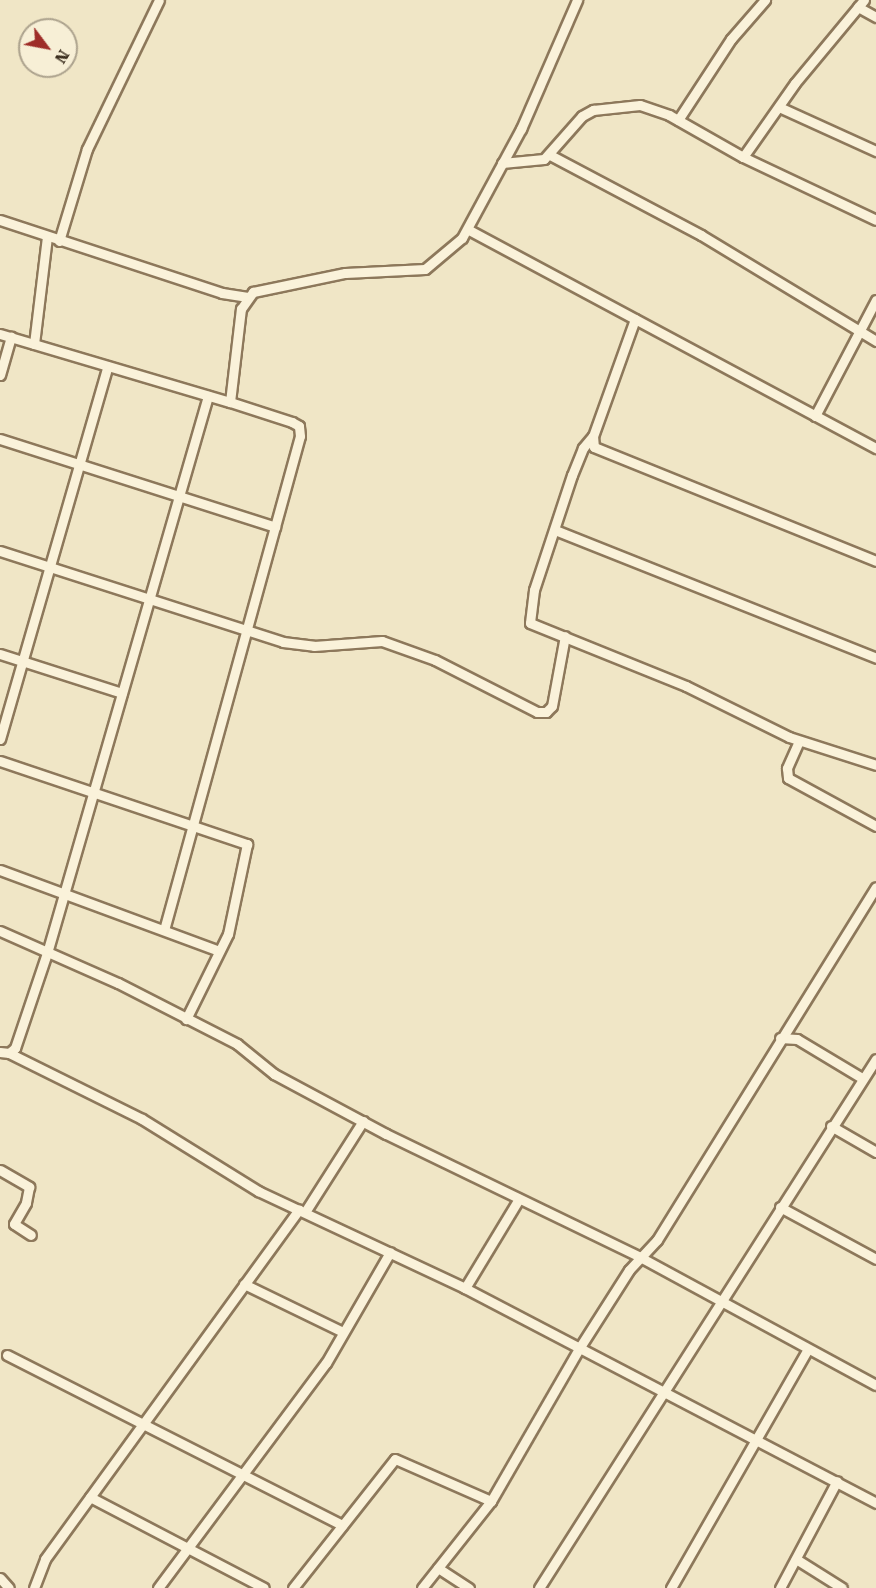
<!DOCTYPE html>
<style>
body{margin:0}
#map{position:relative;width:876px;height:1588px;overflow:hidden;background:#f0e6c6;font-family:"Roboto Serif",serif}
div>[style]{position:absolute}
.roads{filter:drop-shadow(2px 0 #8d785b) drop-shadow(-2px 0 #8d785b) drop-shadow(0 2px #8d785b) drop-shadow(0 -2px #8d785b)}
.minor>*{height:9px;margin:-4.5px;padding:0 4.5px;transform-origin:4.5px;border-radius:4.5px;background:#faf2da}
span{translate:-50% -50%;white-space:nowrap;text-align:center;line-height:1.15;-webkit-text-stroke:5px #f7efd6;paint-order:stroke}
.north{position:absolute;left:18px;top:18px;width:60px;height:60px;box-sizing:border-box;background:#f7efd6;border:2px solid #aca28d;border-radius:50%;rotate:122deg;font-size:16px;font-weight:700;line-height:24px;text-align:center;color:#3c2f1f}
.north::after{content:'';display:block;margin:auto;width:21px;height:27px;background:#9e2d28;clip-path:polygon(50% 0,100% 100%,50% 72%,0 100%)}
</style>
<div id="map">
<div class="roads">
<div class="minor">
<i style="left:858px;top:7px;width:21px;rotate:29deg"></i>
<i style="left:779px;top:107px;width:107px;rotate:24.4deg"></i>
<i style="left:678px;top:120px;width:97px;rotate:-56.8deg"></i>
<i style="left:731px;top:39px;width:52px;rotate:-48.9deg"></i>
<i style="left:550px;top:155px;width:171px;rotate:27.9deg"></i>
<i style="left:701px;top:235px;width:205px;rotate:31.2deg"></i>
<i style="left:743px;top:157px;width:90px;rotate:-54.9deg"></i>
<i style="left:795px;top:83px;width:108px;rotate:-50.3deg"></i>
<i style="left:502px;top:163px;width:42px;rotate:-5.4deg"></i>
<i style="left:544px;top:159px;width:57px;rotate:-48.5deg"></i>
<i style="left:582px;top:116px;width:13px;rotate:-29deg"></i>
<i style="left:593px;top:110px;width:47px;rotate:-6.1deg"></i>
<i style="left:640px;top:105px;width:31px;rotate:19deg"></i>
<i style="left:669px;top:115px;width:85px;rotate:29.6deg"></i>
<i style="left:743px;top:157px;width:147px;rotate:25.3deg"></i>
<i style="left:0;top:220px;width:234px;rotate:18.2deg"></i>
<i style="left:222px;top:293px;width:26px;rotate:9deg"></i>
<i style="left:469px;top:230px;width:462px;rotate:28.2deg"></i>
<i style="left:59px;top:241px;width:96px;rotate:-73.1deg"></i>
<i style="left:87px;top:149px;width:165px;rotate:-64.2deg"></i>
<i style="left:635px;top:319px;width:124px;rotate:109.7deg"></i>
<i style="left:593px;top:436px;width:11px;rotate:85deg"></i>
<i style="left:594px;top:447px;width:304px;rotate:22deg"></i>
<i style="left:0;top:334px;width:240px;rotate:16.5deg"></i>
<i style="left:230px;top:402px;width:94px;rotate:-83.3deg"></i>
<i style="left:241px;top:309px;width:21px;rotate:-55deg"></i>
<i style="left:253px;top:292px;width:94px;rotate:-11.7deg"></i>
<i style="left:345px;top:273px;width:80px;rotate:-2.9deg"></i>
<i style="left:425px;top:269px;width:48px;rotate:-40deg"></i>
<i style="left:462px;top:238px;width:124px;rotate:-61.6deg"></i>
<i style="left:521px;top:129px;width:141px;rotate:-66.5deg"></i>
<i style="left:34px;top:344px;width:108px;rotate:-83.1deg"></i>
<i style="left:0;top:375px;width:40px;rotate:-74deg"></i>
<i style="left:815px;top:416px;width:131px;rotate:-62.3deg"></i>
<i style="left:593px;top:436px;width:16px;rotate:130deg"></i>
<i style="left:583px;top:448px;width:29px;rotate:112deg"></i>
<i style="left:572px;top:475px;width:121px;rotate:108.3deg"></i>
<i style="left:534px;top:590px;width:33px;rotate:97deg"></i>
<i style="left:530px;top:623px;width:168px;rotate:22deg"></i>
<i style="left:686px;top:686px;width:115px;rotate:26.3deg"></i>
<i style="left:789px;top:737px;width:91px;rotate:17.8deg"></i>
<i style="left:0;top:439px;width:289px;rotate:17.7deg"></i>
<i style="left:555px;top:530px;width:346px;rotate:21.7deg"></i>
<i style="left:0;top:551px;width:297px;rotate:17.8deg"></i>
<i style="left:283px;top:642px;width:31px;rotate:7deg"></i>
<i style="left:314px;top:646px;width:68px;rotate:-4.2deg"></i>
<i style="left:382px;top:641px;width:56px;rotate:19.7deg"></i>
<i style="left:435px;top:660px;width:114px;rotate:27deg"></i>
<i style="left:537px;top:712px;width:9px"></i>
<i style="left:546px;top:712px;width:8px;rotate:-45deg"></i>
<i style="left:552px;top:706px;width:71px;rotate:-79.5deg"></i>
<i style="left:0;top:654px;width:128px;rotate:17.7deg"></i>
<i style="left:0;top:739px;width:388px;rotate:-73.9deg"></i>
<i style="left:799px;top:741px;width:30px;rotate:114deg"></i>
<i style="left:787px;top:768px;width:10px;rotate:84deg"></i>
<i style="left:788px;top:778px;width:100px;rotate:28.6deg"></i>
<i style="left:0;top:761px;width:261px;rotate:18.6deg"></i>
<i style="left:247px;top:844px;width:92px;rotate:101.9deg"></i>
<i style="left:228px;top:934px;width:95px;rotate:116.3deg"></i>
<i style="left:0;top:870px;width:233px;rotate:20.3deg"></i>
<i style="left:164px;top:930px;width:512px;rotate:-74.61deg"></i>
<i style="left:300px;top:436px;width:10px;rotate:-96deg"></i>
<i style="left:299px;top:426px;width:8px;rotate:-150deg"></i>
<i style="left:292px;top:422px;width:65px;rotate:-162.1deg"></i>
<i style="left:0;top:931px;width:129px;rotate:23.8deg"></i>
<i style="left:118px;top:983px;width:134px;rotate:27.1deg"></i>
<i style="left:237px;top:1044px;width:48px;rotate:39deg"></i>
<i style="left:274px;top:1074px;width:127px;rotate:28.2deg"></i>
<i style="left:386px;top:1134px;width:282px;rotate:25.8deg"></i>
<i style="left:640px;top:1257px;width:268px;rotate:28.5deg"></i>
<i style="left:780px;top:1038px;width:17px;rotate:3deg"></i>
<i style="left:797px;top:1039px;width:76px;rotate:31deg"></i>
<i style="left:0;top:1052px;width:9px;rotate:6deg"></i>
<i style="left:9px;top:1053px;width:8px;rotate:-40deg"></i>
<i style="left:15px;top:1048px;width:100px;rotate:-71.4deg"></i>
<i style="left:47px;top:953px;width:580px;rotate:-73.88deg"></i>
<i style="left:9px;top:1053px;width:148px;rotate:26.4deg"></i>
<i style="left:142px;top:1119px;width:137px;rotate:31.8deg"></i>
<i style="left:258px;top:1191px;width:229px;rotate:25.1deg"></i>
<i style="left:465px;top:1288px;width:464px;rotate:27.6deg"></i>
<i style="left:831px;top:1126px;width:52px;rotate:30deg"></i>
<i style="left:0;top:1170px;width:34px;rotate:30deg"></i>
<i style="left:29px;top:1187px;width:16px;rotate:101deg"></i>
<i style="left:26px;top:1203px;width:24px;rotate:120deg"></i>
<i style="left:14px;top:1224px;width:20px;rotate:33deg"></i>
<i style="left:780px;top:1207px;width:109px;rotate:28.4deg"></i>
<i style="left:305px;top:1212px;width:108px;rotate:-57.5deg"></i>
<i style="left:244px;top:1284px;width:110px;rotate:25.9deg"></i>
<i style="left:465px;top:1288px;width:104px;rotate:-58.8deg"></i>
<i style="left:7px;top:1355px;width:376px;rotate:26.9deg"></i>
<i style="left:90px;top:1497px;width:196px;rotate:27.6deg"></i>
<i style="left:796px;top:1559px;width:54px;rotate:32.2deg"></i>
<i style="left:438px;top:1568px;width:37px;rotate:33deg"></i>
<i style="left:0;top:1578px;width:13px;rotate:48deg"></i>
<i style="left:34px;top:1588px;width:31px;rotate:-69deg"></i>
<i style="left:45px;top:1559px;width:432px;rotate:-54deg"></i>
<i style="left:158px;top:1588px;width:281px;rotate:-53.3deg"></i>
<i style="left:326px;top:1363px;width:128px;rotate:-60deg"></i>
<i style="left:293px;top:1588px;width:164px;rotate:-51.7deg"></i>
<i style="left:395px;top:1459px;width:105px;rotate:23.6deg"></i>
<i style="left:422px;top:1588px;width:111px;rotate:-51.6deg"></i>
<i style="left:491px;top:1501px;width:178px;rotate:-60deg"></i>
<i style="left:580px;top:1347px;width:91px;rotate:-57.5deg"></i>
<i style="left:629px;top:1270px;width:41px;rotate:-47deg"></i>
<i style="left:657px;top:1240px;width:415px;rotate:-58.2deg"></i>
<i style="left:539px;top:1588px;width:627px;rotate:-57.5deg"></i>
<i style="left:671px;top:1588px;width:275px;rotate:-60.2deg"></i>
<i style="left:780px;top:1588px;width:121px;rotate:-62deg"></i>
</div>
</div>
<div class="north">N</div>
</div>
